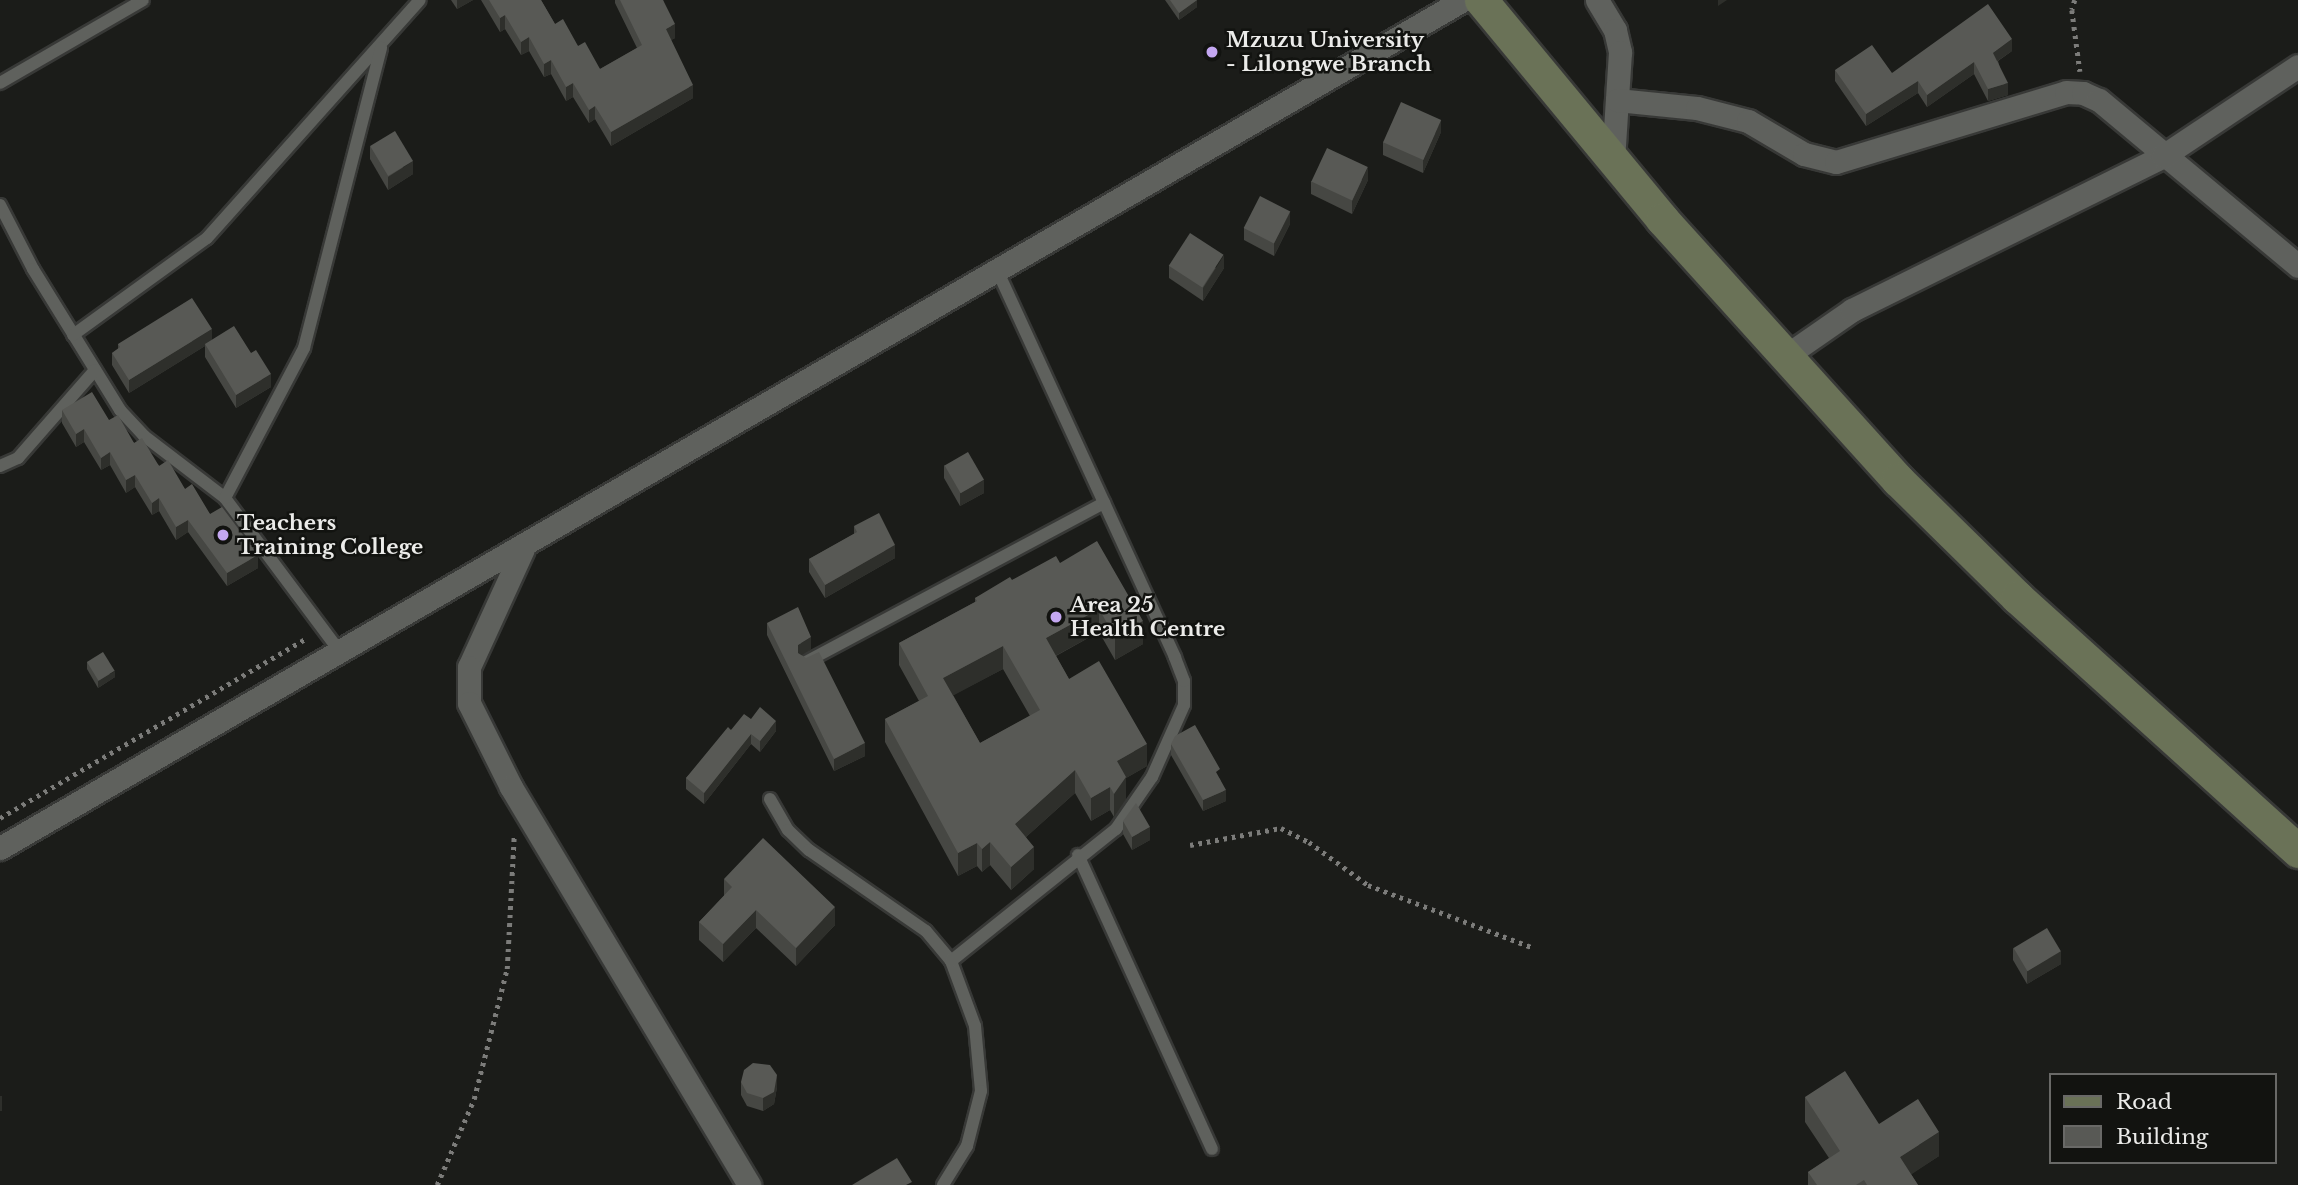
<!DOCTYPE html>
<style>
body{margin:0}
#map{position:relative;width:2298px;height:1185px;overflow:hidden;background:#1b1c19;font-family:"Libre Baskerville",serif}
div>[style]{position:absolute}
.path>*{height:4.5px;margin-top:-2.25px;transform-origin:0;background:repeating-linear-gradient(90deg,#7c7c7a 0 3.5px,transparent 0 8.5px)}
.roads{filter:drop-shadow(2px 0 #383937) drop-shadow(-2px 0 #383937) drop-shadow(0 2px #383937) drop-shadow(0 -2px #383937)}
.lane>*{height:12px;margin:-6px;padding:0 6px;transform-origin:6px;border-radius:6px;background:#5f615d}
.street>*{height:23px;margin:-11.5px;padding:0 11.5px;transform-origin:11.5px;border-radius:11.5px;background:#5f615d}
.secondary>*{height:33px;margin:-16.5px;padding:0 16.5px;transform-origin:16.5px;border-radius:16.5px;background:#6a7257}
.wall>*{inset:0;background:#464743}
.shaded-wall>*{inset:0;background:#2e2f2b;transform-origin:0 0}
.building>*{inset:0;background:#585955;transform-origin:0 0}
.dots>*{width:19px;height:19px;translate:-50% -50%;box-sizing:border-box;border:4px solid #121310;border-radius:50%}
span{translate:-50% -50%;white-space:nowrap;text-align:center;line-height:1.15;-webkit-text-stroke:5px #121310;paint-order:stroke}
.poi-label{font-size:21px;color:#ebebe9;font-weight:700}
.left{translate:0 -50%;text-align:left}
.legend{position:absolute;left:2049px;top:1073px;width:228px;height:91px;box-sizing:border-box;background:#121310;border:2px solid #696967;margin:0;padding:9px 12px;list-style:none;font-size:21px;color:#ebebe9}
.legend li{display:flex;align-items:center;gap:14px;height:35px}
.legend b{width:35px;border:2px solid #696967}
</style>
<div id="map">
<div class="path">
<i style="left:2075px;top:0;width:10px;rotate:107deg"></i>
<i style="left:2072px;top:10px;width:62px;rotate:82.5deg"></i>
<i style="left:0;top:818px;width:356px;rotate:-30.4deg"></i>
<i style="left:1190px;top:845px;width:93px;rotate:-10.6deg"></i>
<i style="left:1281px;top:828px;width:31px;rotate:27deg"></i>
<i style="left:1309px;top:842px;width:73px;rotate:36.1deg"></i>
<i style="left:1368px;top:885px;width:178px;rotate:20.8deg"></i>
<i style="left:437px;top:1185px;width:94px;rotate:-66.7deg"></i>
<i style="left:474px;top:1099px;width:134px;rotate:-75.8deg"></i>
<i style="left:507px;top:969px;width:132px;rotate:-87deg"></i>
</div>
<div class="roads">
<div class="lane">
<i style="left:0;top:83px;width:165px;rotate:-30.1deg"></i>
<i style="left:0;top:205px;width:72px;rotate:62.7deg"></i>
<i style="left:33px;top:269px;width:166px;rotate:58.3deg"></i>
<i style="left:120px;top:410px;width:35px;rotate:47deg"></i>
<i style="left:144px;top:436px;width:102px;rotate:37.4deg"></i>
<i style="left:225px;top:498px;width:194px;rotate:53.2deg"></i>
<i style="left:73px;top:335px;width:165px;rotate:-35.9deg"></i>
<i style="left:207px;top:238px;width:319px;rotate:-48.2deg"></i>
<i style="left:0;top:466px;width:20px;rotate:-24deg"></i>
<i style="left:18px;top:458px;width:117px;rotate:-48.8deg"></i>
<i style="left:225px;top:498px;width:170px;rotate:-62.2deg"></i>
<i style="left:304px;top:348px;width:310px;rotate:-75.6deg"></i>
<i style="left:806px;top:662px;width:338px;rotate:-28.1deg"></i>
<i style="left:770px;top:799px;width:36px;rotate:60deg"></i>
<i style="left:788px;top:830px;width:29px;rotate:44deg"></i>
<i style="left:809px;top:850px;width:142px;rotate:34.7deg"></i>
<i style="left:926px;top:931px;width:39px;rotate:50deg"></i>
<i style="left:951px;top:961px;width:69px;rotate:69.7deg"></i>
<i style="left:975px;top:1026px;width:65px;rotate:84.7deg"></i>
<i style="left:981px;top:1091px;width:57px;rotate:104.3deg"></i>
<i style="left:967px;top:1146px;width:46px;rotate:121.6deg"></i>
<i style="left:1078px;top:855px;width:323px;rotate:65.5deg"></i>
<i style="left:951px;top:961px;width:211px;rotate:-38.7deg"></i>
<i style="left:1116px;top:829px;width:63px;rotate:-55.3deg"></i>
<i style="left:1152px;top:777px;width:79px;rotate:-66deg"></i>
<i style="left:1184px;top:705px;width:24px;rotate:-90deg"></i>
<i style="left:1184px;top:681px;width:26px;rotate:-111deg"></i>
<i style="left:1175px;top:657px;width:424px;rotate:-114.7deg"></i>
</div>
<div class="street">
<i style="left:1597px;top:0;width:35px;rotate:59deg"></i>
<i style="left:1615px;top:30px;width:23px;rotate:77deg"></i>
<i style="left:1620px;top:52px;width:109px;rotate:93.7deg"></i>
<i style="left:1617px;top:100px;width:80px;rotate:5.7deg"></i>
<i style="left:1697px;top:108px;width:53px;rotate:14.3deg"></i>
<i style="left:1748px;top:121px;width:65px;rotate:30.5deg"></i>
<i style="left:1804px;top:154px;width:33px;rotate:14deg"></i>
<i style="left:1836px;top:162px;width:240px;rotate:-16.9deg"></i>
<i style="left:2066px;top:92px;width:17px;rotate:3deg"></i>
<i style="left:2083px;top:93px;width:17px;rotate:24deg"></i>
<i style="left:2099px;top:100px;width:259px;rotate:39.8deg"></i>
<i style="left:1783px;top:358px;width:84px;rotate:-34.8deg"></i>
<i style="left:1852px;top:310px;width:347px;rotate:-26.3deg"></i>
<i style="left:2163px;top:156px;width:162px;rotate:-33.7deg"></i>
<i style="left:523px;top:549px;width:130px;rotate:114.6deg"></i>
<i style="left:469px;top:667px;width:36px;rotate:90deg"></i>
<i style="left:469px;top:703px;width:94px;rotate:63.4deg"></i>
<i style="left:511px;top:787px;width:464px;rotate:59.1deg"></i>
<i style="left:0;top:848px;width:1691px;rotate:-30.1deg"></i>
</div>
<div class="secondary">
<i style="left:1481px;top:0;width:284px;rotate:50.4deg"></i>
<i style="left:1662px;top:219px;width:352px;rotate:47.9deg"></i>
<i style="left:1898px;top:480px;width:167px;rotate:44.5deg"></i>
<i style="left:2017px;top:597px;width:379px;rotate:42.1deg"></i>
</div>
</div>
<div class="wall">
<i style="clip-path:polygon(451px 0,473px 0,457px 9px)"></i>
<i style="clip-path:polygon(481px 0,541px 0,555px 24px,578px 46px,600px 69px,637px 48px,615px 3px,615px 0,663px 0,675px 38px,671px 40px,693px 98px,611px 146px,595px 119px,589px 123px,573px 97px,566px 101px,551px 74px,544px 77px,529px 51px,521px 55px,505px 29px,500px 32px)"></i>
<i style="clip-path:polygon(1165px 0,1197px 0,1197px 7px,1179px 20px)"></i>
<i style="clip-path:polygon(2012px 51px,1998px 61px,2008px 95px,1988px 101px,1974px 74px,1927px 107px,1918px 93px,1866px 126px,1835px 81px,1835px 70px,1892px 73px)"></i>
<i style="clip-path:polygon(1441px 132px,1423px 173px,1383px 155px,1383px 142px)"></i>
<i style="clip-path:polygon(370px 146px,413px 174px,388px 190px,370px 159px)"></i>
<i style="clip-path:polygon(1368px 180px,1352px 214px,1311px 194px,1311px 181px)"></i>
<i style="clip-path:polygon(1290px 224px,1274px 256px,1244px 240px,1244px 228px)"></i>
<i style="clip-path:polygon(1169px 266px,1224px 268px,1203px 301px,1169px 278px)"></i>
<i style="clip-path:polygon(212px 340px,271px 387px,236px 408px,205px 357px,205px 346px,129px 393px,112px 365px,112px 353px,118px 349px,118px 344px)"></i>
<i style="clip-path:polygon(62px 410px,109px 420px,185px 489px,210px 514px,258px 568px,227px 586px,188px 532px,176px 540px,159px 511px,152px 515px,135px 487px,126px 493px,110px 465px,101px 470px,84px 442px,76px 447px,62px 423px)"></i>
<i style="clip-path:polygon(944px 465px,984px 493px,960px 506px,944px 478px)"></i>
<i style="clip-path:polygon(854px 526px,895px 558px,825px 598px,809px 572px,809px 559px,854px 534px)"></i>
<i style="clip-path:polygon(evenodd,1060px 563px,1143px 644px,1115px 660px,1099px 632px,1056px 656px,1069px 679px,1147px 766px,1126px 778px,1126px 799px,1114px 817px,1110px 810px,1091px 821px,1075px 793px,1026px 837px,1034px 869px,1011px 890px,990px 865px,982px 872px,977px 866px,958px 876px,885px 742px,885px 719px,919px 701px,899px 665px,899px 643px,975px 602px,975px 598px,1012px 580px,1060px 563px,1003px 669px,1030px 716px,980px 743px,953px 695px,1003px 669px)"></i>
<i style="clip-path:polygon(767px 623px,811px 649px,802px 655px,865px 756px,834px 771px,767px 635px)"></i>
<i style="clip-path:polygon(87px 662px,115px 677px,98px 688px,87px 669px)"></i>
<i style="clip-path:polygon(751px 719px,776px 731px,760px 752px,751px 744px,704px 804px,686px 789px,686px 778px,731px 730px)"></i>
<i style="clip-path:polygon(1171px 744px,1220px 779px,1226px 801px,1203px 811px,1171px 755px)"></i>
<i style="clip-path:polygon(1123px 821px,1150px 840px,1132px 850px,1123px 834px)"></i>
<i style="clip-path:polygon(724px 879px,835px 925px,796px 966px,756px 928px,723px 962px,699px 940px,699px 922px,724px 896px)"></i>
<i style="clip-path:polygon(2013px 948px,2061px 964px,2027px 984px,2013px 960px)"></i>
<i style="clip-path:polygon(741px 1082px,777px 1087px,774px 1104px,763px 1111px,747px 1106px,741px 1095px)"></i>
<i style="clip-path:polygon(1805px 1097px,1879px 1124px,1939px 1156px,1911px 1174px,1918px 1185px,1808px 1185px,1808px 1172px,1829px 1158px,1805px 1122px)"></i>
</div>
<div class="shaded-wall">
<i style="clip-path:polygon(457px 0,473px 0,457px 9px)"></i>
<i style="clip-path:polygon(1197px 0,1197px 7px,1179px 20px,1179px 13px)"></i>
<i style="clip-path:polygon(1718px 0,1727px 0,1718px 6px)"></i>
<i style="clip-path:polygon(505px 15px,505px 29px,500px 32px,500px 18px)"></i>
<i style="clip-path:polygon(675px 24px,675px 38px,666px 43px,666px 29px)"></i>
<i style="clip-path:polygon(529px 37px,529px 51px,521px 55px,521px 42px)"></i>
<i style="clip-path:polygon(2012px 39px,2012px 51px,1993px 64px,1993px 53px)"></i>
<i style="clip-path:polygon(551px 60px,551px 74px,544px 77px,544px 64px)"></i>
<i style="clip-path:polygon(1974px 62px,1974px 74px,1927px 107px,1927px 95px)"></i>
<i style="clip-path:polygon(1918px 81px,1918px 93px,1866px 126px,1866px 114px)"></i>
<i style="clip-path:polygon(573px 83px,573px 97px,566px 101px,566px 87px)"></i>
<i style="clip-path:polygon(2008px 83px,2008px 95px,1988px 101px,1988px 89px)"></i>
<i style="clip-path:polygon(693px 85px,693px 98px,611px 146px,611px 132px)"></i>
<i style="clip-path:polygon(595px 106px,595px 119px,589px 123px,589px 110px)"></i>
<i style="clip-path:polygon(1441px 120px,1441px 132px,1423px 173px,1423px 160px)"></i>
<i style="clip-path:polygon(413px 161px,413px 174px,388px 190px,388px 177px)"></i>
<i style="clip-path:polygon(1368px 167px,1368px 180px,1352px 214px,1352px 201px)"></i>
<i style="clip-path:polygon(1290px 211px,1290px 224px,1274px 256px,1274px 243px)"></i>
<i style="clip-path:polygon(1224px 255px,1224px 268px,1203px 301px,1203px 288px)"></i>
<i style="clip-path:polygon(212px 329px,212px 342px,205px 344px,205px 346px,129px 393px,129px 380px)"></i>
<i style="clip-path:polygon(271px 374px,271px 387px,236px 408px,236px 395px)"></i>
<i style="clip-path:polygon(84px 429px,84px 442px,76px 447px,76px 434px)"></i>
<i style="clip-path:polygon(110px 452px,110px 465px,101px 470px,101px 458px)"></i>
<i style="clip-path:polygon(135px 475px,135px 487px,126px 493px,126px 480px)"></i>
<i style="clip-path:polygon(984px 480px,984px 493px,960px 506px,960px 493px)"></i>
<i style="clip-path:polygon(159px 498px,159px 511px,152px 515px,152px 503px)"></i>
<i style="clip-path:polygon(188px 520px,188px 532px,176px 540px,176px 527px)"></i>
<i style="clip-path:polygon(895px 545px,895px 558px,825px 598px,825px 585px)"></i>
<i style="clip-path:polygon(258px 555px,258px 568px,227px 586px,227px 573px)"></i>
<i style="clip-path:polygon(1099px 609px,1099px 632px,1046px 661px,1046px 638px)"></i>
<i style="clip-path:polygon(1143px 621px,1143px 644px,1115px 660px,1115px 637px)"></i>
<i style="clip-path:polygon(811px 637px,811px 649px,798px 658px,798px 645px)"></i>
<i style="clip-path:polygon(1003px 646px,1003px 669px,943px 701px,943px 678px)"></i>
<i style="clip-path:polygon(115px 671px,115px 677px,98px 688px,98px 681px)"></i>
<i style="clip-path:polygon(776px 721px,776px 731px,760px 752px,760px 741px)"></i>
<i style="clip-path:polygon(751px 734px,751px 744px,704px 804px,704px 793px)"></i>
<i style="clip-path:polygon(865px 743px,865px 756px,834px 771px,834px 759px)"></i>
<i style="clip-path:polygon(1147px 744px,1147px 766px,1126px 778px,1126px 799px,1114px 817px,1114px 794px,1117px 761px)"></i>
<i style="clip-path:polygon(1075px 770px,1075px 793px,1015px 847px,1015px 824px)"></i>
<i style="clip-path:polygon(1110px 787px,1110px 810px,1091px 821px,1091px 798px)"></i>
<i style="clip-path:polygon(1226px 790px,1226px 801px,1203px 811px,1203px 800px)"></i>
<i style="clip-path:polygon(1150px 827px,1150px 840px,1132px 850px,1132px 837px)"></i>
<i style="clip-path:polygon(990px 842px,990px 865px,982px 872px,982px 849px)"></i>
<i style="clip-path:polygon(977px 843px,977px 866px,958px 876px,958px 853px)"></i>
<i style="clip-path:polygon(1034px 847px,1034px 869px,1011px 890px,1011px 867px)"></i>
<i style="clip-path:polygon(835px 907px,835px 925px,796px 966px,796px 948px)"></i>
<i style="clip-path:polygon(756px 910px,756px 928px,723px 962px,723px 944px)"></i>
<i style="clip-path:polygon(2061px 951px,2061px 964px,2027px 984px,2027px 971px)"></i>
<i style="clip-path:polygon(777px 1075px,777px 1087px,774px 1104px,763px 1111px,763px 1098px)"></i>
<i style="left:2px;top:1096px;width:15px;height:2px;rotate:90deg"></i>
<i style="clip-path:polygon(1939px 1132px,1939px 1156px,1900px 1182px,1900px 1157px)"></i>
</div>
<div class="building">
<i style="clip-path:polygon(489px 0,541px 0,555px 24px,563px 19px,578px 46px,585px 42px,600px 69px,642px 45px,620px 0,663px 0,675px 24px,666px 29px,693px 85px,611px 132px,595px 106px,589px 110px,573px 83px,566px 87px,551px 60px,544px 64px,529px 37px,521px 42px,505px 15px,500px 18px)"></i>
<i style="clip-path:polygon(1170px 0,1197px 0,1179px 13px)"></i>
<i style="clip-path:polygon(1988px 4px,2012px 39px,1993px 53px,2008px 83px,1988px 89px,1974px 62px,1927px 95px,1918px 81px,1866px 114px,1835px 70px,1872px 45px,1892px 73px)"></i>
<i style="left:1401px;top:102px;width:44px;height:44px;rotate:24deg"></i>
<i style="left:395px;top:131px;width:35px;height:29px;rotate:59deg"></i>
<i style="left:1327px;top:148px;width:45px;height:37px;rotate:25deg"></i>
<i style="left:1260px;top:196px;width:34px;height:36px;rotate:27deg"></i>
<i style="left:1190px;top:233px;width:40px;height:39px;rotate:33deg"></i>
<i style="clip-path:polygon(192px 298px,212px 329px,129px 380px,112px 353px,120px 347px,118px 344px)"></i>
<i style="clip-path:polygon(234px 326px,251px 353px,256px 350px,271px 374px,236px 395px,205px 344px)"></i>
<i style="clip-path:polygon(92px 392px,109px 420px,118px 415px,134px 443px,142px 438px,159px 466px,168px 460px,185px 489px,192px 484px,210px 514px,222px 507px,258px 555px,227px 573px,188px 520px,176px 527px,159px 498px,152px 503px,135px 475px,126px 480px,110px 452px,101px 458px,84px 429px,76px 434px,62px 410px)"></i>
<i style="left:968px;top:452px;width:32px;height:27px;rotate:60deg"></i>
<i style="clip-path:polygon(879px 513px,895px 545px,825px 585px,809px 559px,857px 532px,854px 526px)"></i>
<i style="clip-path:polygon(evenodd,1097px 541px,1143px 621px,1115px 637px,1099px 609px,1046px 638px,1069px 679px,1099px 661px,1147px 744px,1117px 761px,1126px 777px,1114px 794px,1110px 787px,1091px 798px,1075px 770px,1015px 824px,1034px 847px,1011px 867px,990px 842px,982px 849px,977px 843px,958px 853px,885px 719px,928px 696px,899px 643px,977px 601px,975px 598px,1010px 577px,1012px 580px,1056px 556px,1060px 563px,1097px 541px,1003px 646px,1040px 710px,980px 743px,943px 678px,1003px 646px)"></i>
<i style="clip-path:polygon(798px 607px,811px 637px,798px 645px,798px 653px,806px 658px,819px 652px,865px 743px,834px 759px,767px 623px)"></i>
<i style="left:103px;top:652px;width:22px;height:19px;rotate:58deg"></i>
<i style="clip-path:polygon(760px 707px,776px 721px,760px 741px,751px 734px,704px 793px,686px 778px,728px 727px,731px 730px,744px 714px,751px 719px)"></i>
<i style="clip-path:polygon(1195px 725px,1220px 769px,1216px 772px,1226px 790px,1203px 800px,1171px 744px,1175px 736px)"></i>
<i style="clip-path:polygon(1136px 803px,1150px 827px,1132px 837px,1123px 821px)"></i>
<i style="clip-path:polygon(763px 838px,835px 907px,796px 948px,756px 910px,723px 944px,699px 922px,732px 887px,724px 879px)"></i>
<i style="left:2047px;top:928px;width:27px;height:39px;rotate:59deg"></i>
<i style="clip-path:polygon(753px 1063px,770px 1065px,777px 1075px,774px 1092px,763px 1098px,747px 1093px,741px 1082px,744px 1070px)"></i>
<i style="clip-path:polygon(1845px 1071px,1879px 1124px,1918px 1099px,1939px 1132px,1900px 1157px,1918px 1185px,1867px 1185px,1864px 1180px,1856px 1185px,1817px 1185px,1808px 1172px,1840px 1151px,1805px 1097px)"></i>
<i style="clip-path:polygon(897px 1158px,912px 1182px,906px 1185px,852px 1185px)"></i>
</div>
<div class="dots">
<i style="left:1212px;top:52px;background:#c4a7f1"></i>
<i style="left:223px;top:535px;background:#c4a7f1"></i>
<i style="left:1056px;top:617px;background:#c4a7f1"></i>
</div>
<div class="poi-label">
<span class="left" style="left:1226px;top:52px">Mzuzu University<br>- Lilongwe Branch</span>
<span class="left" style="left:237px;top:535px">Teachers<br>Training College</span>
<span class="left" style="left:1070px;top:617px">Area 25<br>Health Centre</span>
</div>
<ul class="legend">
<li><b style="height:9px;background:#6a7257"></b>Road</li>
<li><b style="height:19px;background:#585955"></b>Building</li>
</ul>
</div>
